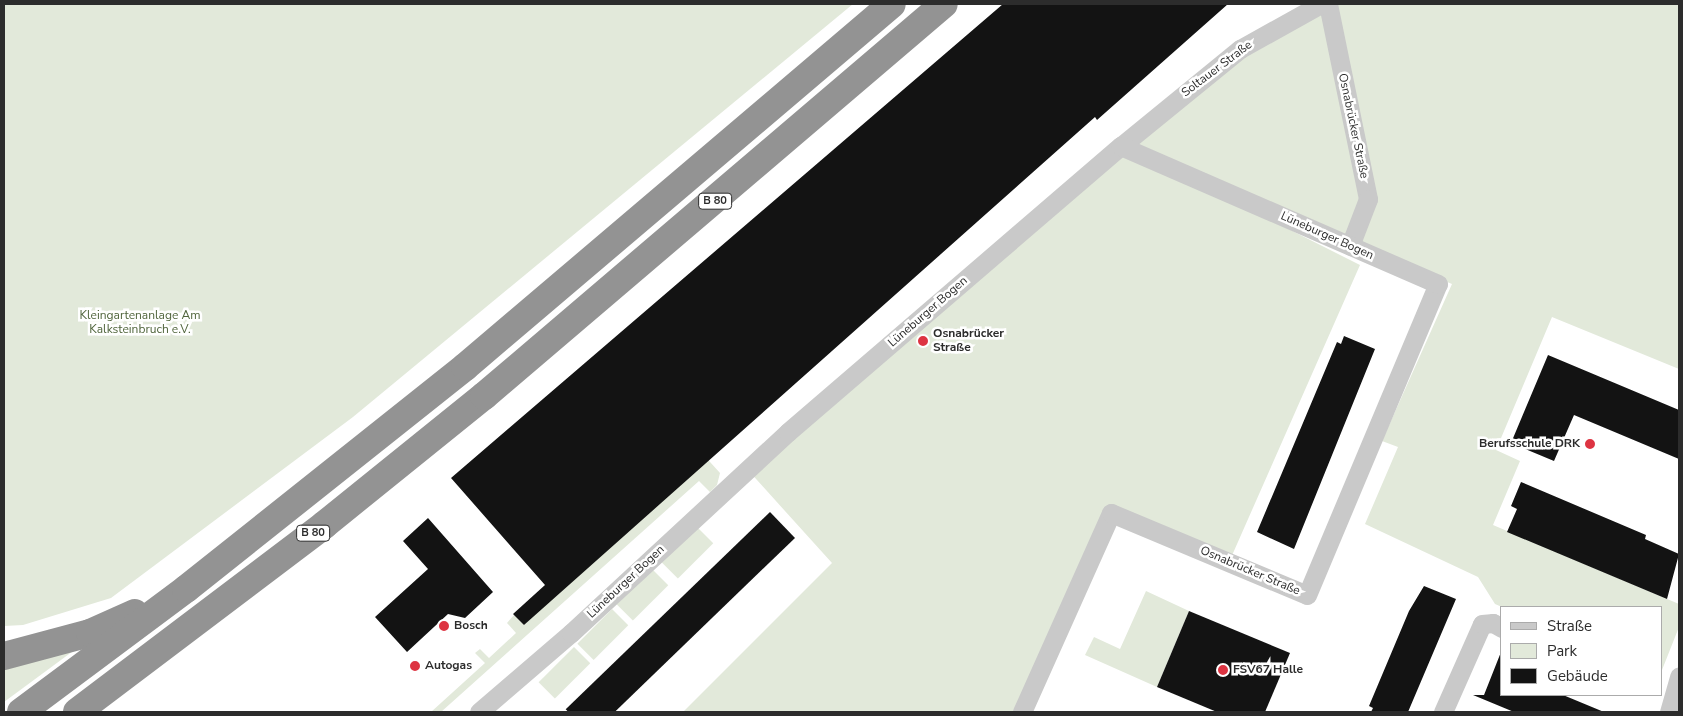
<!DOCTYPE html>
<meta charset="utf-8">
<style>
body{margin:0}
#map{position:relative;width:1683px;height:716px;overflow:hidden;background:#fff;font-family:"Nunito Sans",sans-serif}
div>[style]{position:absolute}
.green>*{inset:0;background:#e2e9da;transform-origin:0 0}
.building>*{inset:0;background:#131313;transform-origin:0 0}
.street>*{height:19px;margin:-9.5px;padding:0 9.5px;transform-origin:9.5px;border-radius:9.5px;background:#c9c9c9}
.highway>*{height:28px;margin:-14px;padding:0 14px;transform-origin:14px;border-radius:14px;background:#939393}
.dots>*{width:14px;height:14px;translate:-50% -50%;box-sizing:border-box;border:2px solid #fff;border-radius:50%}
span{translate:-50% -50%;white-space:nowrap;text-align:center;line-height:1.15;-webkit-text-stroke:5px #fff;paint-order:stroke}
.shield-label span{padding:1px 4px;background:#fff;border:1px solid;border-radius:4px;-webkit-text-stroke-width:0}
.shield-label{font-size:11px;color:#2c2c2c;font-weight:700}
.street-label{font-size:12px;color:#2c2c2c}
.park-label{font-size:12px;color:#50653c}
.poi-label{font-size:12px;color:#2c2c2c;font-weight:700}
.left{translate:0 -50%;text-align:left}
.right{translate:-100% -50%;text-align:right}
.frame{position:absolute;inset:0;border:5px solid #2c2c2c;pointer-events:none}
.legend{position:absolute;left:1500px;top:606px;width:162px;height:90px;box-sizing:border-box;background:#fff;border:1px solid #ababab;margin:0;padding:6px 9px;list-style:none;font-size:15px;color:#2c2c2c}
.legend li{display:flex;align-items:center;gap:10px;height:25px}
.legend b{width:25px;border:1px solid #ababab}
</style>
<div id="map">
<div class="green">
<i style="clip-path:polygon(4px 4px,853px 4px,353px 417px,111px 598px,23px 625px,4px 626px)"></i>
<i style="clip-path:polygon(1321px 4px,1679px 4px,1679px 369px,1552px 317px,1496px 450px,1520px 461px,1493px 525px,1679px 604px,1679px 627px,1662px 670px,1662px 607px,1502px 607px,1495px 604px,1478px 577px,1365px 524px,1398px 447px,1382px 441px,1452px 284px,1131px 150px,1360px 265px,1230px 560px,1111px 513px,1022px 712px,683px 712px,832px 563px,747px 469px,1240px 49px)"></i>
<i style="clip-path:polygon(701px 452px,720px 473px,717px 485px,710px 492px,699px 481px,441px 712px,431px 712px,485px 663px,475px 653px,480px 649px,489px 658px,516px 633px,507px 623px,514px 615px,524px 625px)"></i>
<i style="left:697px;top:527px;width:23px;height:50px;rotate:45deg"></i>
<i style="left:652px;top:569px;width:23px;height:50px;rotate:45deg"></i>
<i style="clip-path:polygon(1146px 591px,1189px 611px,1157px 687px,1085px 655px,1094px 637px,1120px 649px)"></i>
<i style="left:612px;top:609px;width:23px;height:49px;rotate:45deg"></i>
<i style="clip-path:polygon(84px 643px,4px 702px,4px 665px)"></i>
<i style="left:574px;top:647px;width:23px;height:50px;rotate:45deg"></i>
</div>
<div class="building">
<i style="clip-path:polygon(1003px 4px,1228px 4px,1097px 120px,1095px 117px,524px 625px,513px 614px,545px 585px,451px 478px)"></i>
<i style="clip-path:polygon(1344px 336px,1375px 349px,1294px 549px,1257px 532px,1337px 342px,1341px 344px)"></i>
<i style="clip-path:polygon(1548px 355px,1679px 410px,1679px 459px,1574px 415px,1554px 461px,1511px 443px)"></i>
<i style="clip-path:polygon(1521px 482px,1646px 535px,1645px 539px,1679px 554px,1667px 599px,1507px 532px,1517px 509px,1511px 506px)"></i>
<i style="left:770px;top:512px;width:36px;height:284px;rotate:46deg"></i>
<i style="clip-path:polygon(428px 518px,493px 592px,465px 618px,448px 614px,407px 652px,375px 617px,428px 569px,403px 541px)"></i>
<i style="clip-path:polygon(1424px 586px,1456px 599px,1408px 712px,1371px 712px,1373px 708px,1369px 706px,1409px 611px)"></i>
<i style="clip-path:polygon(1189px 611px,1290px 653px,1265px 712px,1217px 712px,1157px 687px)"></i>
<i style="clip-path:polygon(1501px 652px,1502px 695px,1563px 695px,1604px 712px,1514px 712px,1473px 695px,1484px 695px)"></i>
</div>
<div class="street">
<i style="left:1328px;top:4px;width:199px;rotate:78.4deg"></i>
<i style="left:1368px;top:199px;width:50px;rotate:111deg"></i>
<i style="left:479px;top:712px;width:121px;rotate:-40.7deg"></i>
<i style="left:571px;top:633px;width:296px;rotate:-42.8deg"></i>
<i style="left:788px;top:432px;width:439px;rotate:-40.7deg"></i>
<i style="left:1121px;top:146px;width:154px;rotate:-39.2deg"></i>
<i style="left:1240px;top:49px;width:93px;rotate:-29.1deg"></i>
<i style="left:1022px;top:712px;width:218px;rotate:-65.9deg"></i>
<i style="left:1111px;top:513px;width:212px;rotate:22.7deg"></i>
<i style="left:1307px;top:595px;width:337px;rotate:-67.2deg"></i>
<i style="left:1438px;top:284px;width:346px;rotate:-156.5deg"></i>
<i style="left:1443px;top:712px;width:96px;rotate:-66.1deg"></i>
<i style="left:1482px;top:624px;width:11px;rotate:-5deg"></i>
<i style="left:1493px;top:623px;width:10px;rotate:29deg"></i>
<i style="left:1669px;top:712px;width:37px;rotate:-74deg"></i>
</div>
<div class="highway">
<i style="left:4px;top:656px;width:89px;rotate:-15deg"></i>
<i style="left:90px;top:633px;width:49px;rotate:-24deg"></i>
<i style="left:21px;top:712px;width:206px;rotate:-36.7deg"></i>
<i style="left:186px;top:589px;width:357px;rotate:-38.5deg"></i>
<i style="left:465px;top:367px;width:560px;rotate:-40.37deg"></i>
<i style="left:77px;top:712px;width:310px;rotate:-37.1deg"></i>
<i style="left:324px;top:525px;width:206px;rotate:-38.9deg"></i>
<i style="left:484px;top:396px;width:604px;rotate:-40.44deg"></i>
</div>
<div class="dots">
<i style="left:923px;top:341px;background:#dd3442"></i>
<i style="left:1590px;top:444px;background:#dd3442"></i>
<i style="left:444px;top:626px;background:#dd3442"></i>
<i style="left:415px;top:666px;background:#dd3442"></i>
<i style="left:1223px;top:670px;background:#dd3442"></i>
</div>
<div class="shield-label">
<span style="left:715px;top:201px">B 80</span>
<span style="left:313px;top:533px">B 80</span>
</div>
<div class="street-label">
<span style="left:1217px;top:69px;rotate:-37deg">Soltauer Straße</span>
<span style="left:1353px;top:126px;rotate:78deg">Osnabrücker Straße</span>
<span style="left:1327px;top:236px;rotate:24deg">Lüneburger Bogen</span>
<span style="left:928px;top:312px;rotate:-41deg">Lüneburger Bogen</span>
<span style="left:1250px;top:571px;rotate:23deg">Osnabrücker Straße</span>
<span style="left:626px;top:582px;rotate:-43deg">Lüneburger Bogen</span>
</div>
<div class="park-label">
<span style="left:140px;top:323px">Kleingartenanlage Am<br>Kalksteinbruch e.V.</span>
</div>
<div class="poi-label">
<span class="left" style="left:933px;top:341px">Osnabrücker<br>Straße</span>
<span class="right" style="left:1580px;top:444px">Berufsschule DRK</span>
<span class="left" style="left:454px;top:626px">Bosch</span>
<span class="left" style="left:425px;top:666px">Autogas</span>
<span class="left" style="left:1233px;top:670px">FSV67 Halle</span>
</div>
<div class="frame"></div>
<ul class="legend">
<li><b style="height:6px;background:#c9c9c9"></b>Straße</li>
<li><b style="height:14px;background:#e2e9da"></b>Park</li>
<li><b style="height:14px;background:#131313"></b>Gebäude</li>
</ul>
</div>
